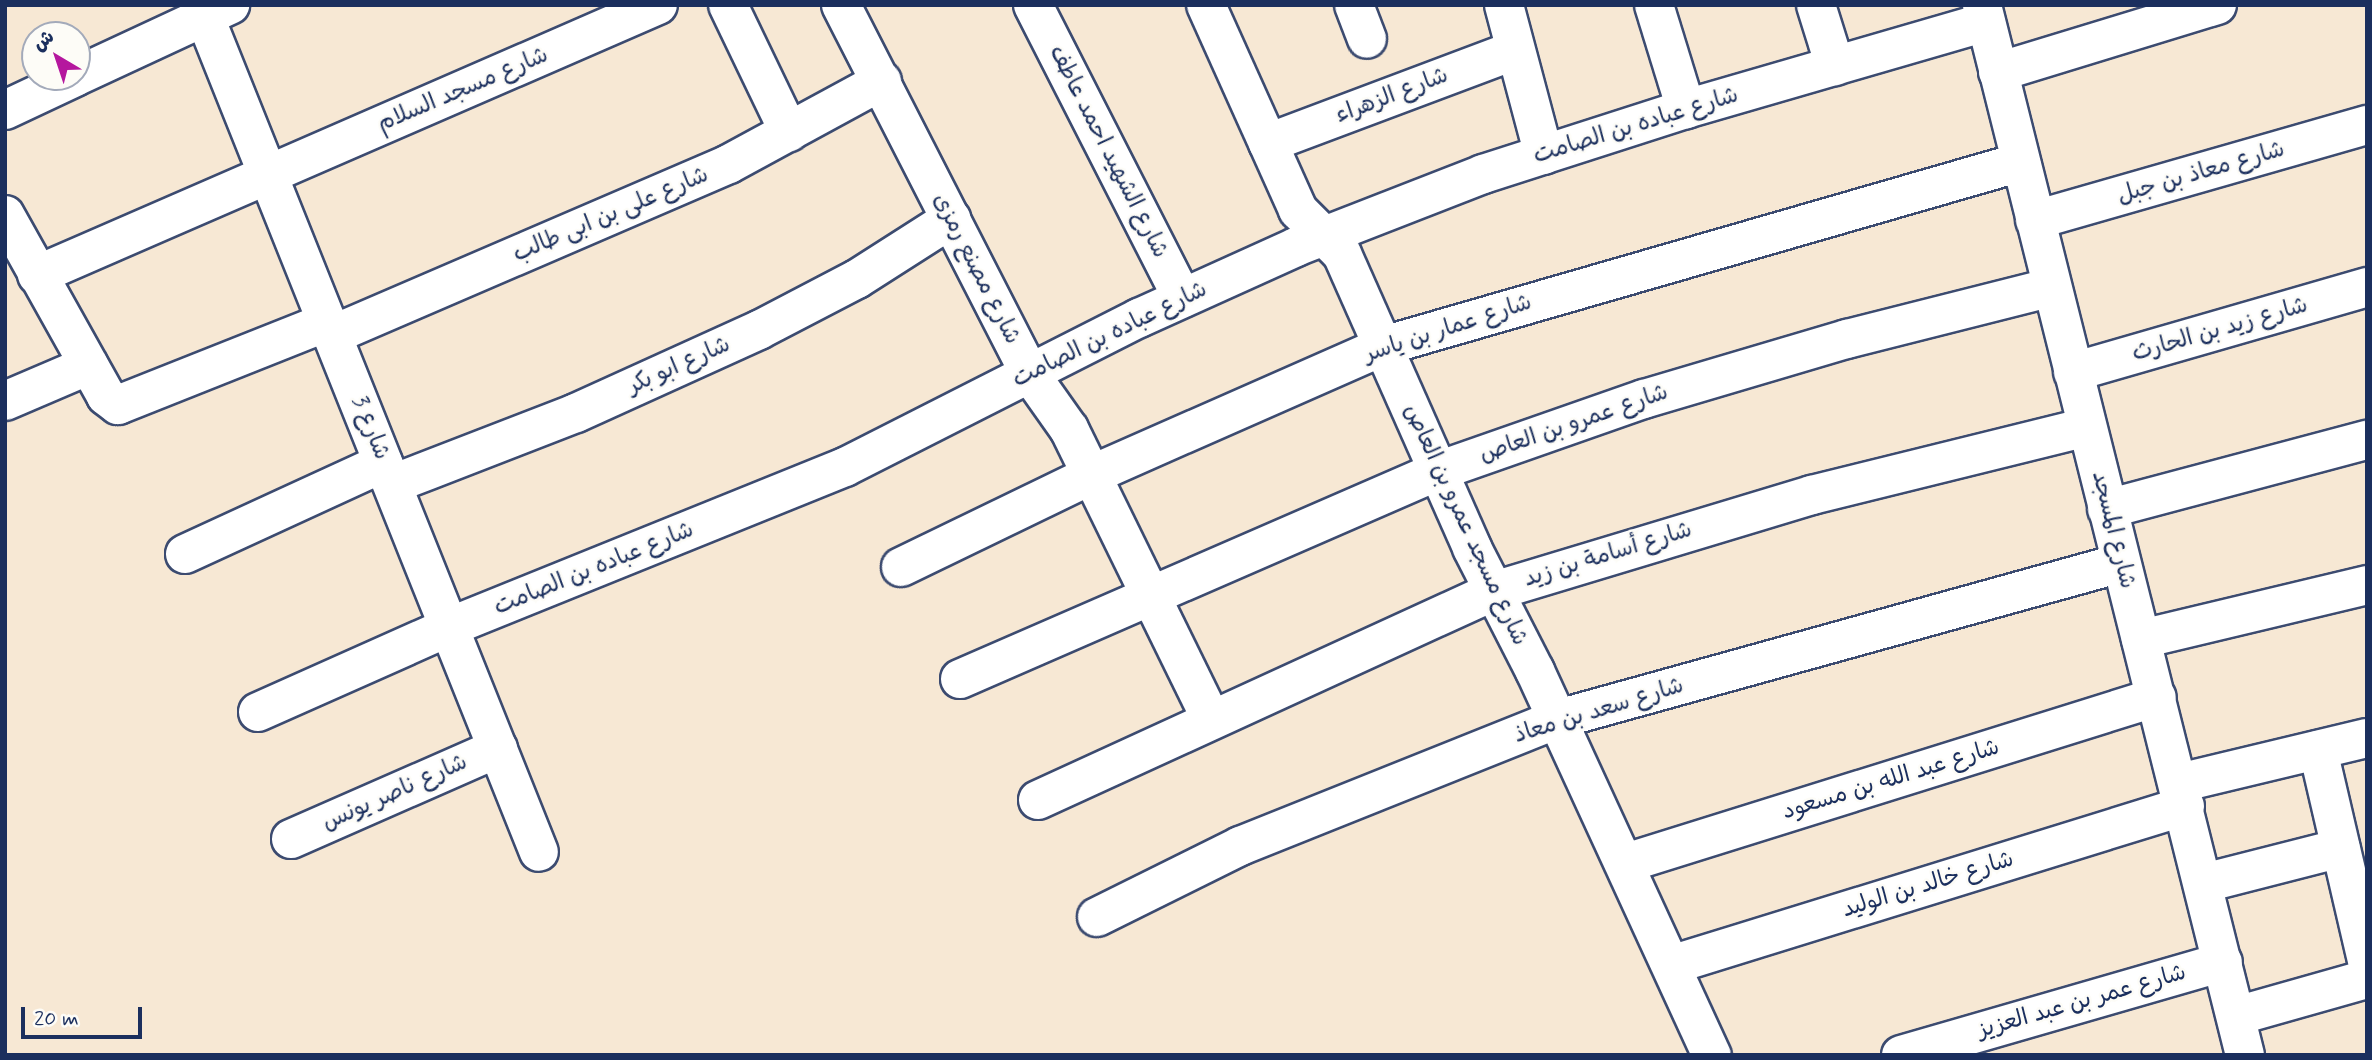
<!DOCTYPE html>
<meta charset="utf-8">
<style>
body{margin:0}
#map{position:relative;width:2372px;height:1060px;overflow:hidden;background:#f7e8d4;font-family:Mynerve,"Playpen Sans Arabic",sans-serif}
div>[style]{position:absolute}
.roads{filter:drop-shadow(2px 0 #3c4b70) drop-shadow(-2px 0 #3c4b70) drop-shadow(0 2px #3c4b70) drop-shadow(0 -2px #3c4b70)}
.street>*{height:38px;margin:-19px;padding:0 19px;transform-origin:19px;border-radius:19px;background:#fff}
span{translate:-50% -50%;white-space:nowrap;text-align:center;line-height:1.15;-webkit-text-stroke:5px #fdfcf7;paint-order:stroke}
.street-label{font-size:23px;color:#1b2f5e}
.frame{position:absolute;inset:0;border:7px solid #1b2f5e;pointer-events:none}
.north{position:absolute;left:21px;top:21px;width:70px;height:70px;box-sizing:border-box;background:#fdfcf7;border:2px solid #a3aaba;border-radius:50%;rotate:321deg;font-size:19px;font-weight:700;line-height:28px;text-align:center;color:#1b2f5e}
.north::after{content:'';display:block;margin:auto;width:24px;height:32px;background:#b5179e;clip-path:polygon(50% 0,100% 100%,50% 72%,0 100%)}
.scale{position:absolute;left:21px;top:1007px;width:121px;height:32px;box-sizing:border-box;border:4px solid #1b2f5e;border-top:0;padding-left:9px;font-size:21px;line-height:24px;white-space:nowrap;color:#1b2f5e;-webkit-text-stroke:5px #fdfcf7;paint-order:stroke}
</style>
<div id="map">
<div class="roads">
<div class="street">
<i style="left:200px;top:5px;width:912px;rotate:68.19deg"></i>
<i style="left:728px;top:5px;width:141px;rotate:64.3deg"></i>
<i style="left:841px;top:5px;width:415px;rotate:62.9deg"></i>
<i style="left:1030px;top:374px;width:67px;rotate:54.7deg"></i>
<i style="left:1069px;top:429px;width:321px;rotate:63.9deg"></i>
<i style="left:1033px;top:5px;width:329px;rotate:63deg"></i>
<i style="left:1206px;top:5px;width:225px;rotate:65.8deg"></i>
<i style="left:1298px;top:210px;width:62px;rotate:45deg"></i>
<i style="left:1342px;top:254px;width:321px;rotate:66.1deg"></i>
<i style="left:1472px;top:548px;width:138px;rotate:62.9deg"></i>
<i style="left:1535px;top:671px;width:423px;rotate:65.3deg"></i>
<i style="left:1354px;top:5px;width:36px;rotate:69deg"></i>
<i style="left:1504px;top:5px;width:155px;rotate:75.1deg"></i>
<i style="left:1654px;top:5px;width:109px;rotate:72.9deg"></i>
<i style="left:1816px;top:5px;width:64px;rotate:72.7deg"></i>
<i style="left:1982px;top:5px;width:1082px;rotate:75.94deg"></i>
<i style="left:1998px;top:72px;width:229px;rotate:-17deg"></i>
<i style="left:77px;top:76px;width:169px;rotate:-24.9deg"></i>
<i style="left:5px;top:110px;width:77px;rotate:-25.2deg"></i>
<i style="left:1268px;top:143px;width:264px;rotate:-20.6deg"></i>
<i style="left:5px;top:215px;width:207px;rotate:60.8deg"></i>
<i style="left:106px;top:396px;width:15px;rotate:37deg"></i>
<i style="left:118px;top:405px;width:225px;rotate:-21.7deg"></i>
<i style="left:2035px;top:220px;width:345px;rotate:-16deg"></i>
<i style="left:37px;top:275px;width:677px;rotate:-23.5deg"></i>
<i style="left:332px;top:335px;width:432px;rotate:-23.3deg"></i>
<i style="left:729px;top:164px;width:174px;rotate:-28.5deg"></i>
<i style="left:2073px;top:372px;width:306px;rotate:-16.1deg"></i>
<i style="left:5px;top:401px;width:91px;rotate:-23.2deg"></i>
<i style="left:393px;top:484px;width:196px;rotate:-21.2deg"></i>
<i style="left:576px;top:413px;width:201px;rotate:-24.4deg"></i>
<i style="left:759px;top:330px;width:110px;rotate:-27.5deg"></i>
<i style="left:857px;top:279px;width:112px;rotate:-32.6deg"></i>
<i style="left:2107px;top:509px;width:269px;rotate:-14.9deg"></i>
<i style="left:185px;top:554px;width:218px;rotate:-24.7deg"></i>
<i style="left:901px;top:567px;width:211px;rotate:-25.8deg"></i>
<i style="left:1091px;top:475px;width:319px;rotate:-23.8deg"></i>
<i style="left:1383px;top:346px;width:664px;rotate:-16.09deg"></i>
<i style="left:2141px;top:639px;width:232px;rotate:-13.4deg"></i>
<i style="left:960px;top:679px;width:521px;rotate:-23.52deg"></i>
<i style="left:1438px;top:471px;width:218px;rotate:-19.3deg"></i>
<i style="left:1644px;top:399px;width:212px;rotate:-16.5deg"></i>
<i style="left:1847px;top:339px;width:211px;rotate:-14.2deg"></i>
<i style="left:258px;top:712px;width:209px;rotate:-24deg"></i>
<i style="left:449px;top:627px;width:427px;rotate:-22deg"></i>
<i style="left:845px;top:467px;width:330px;rotate:-26.9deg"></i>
<i style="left:1139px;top:318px;width:172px;rotate:-24.3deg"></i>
<i style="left:1296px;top:247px;width:201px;rotate:-21.3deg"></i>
<i style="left:1483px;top:174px;width:213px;rotate:-17.8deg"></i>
<i style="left:1686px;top:109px;width:312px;rotate:-16.2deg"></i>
<i style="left:2318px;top:750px;width:217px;rotate:76.9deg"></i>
<i style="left:2179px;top:783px;width:193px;rotate:-13.5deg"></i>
<i style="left:1038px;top:800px;width:502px;rotate:-24.62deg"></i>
<i style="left:1494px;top:591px;width:332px;rotate:-16.8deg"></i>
<i style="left:1812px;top:495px;width:283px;rotate:-13.9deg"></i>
<i style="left:291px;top:839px;width:226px;rotate:-23.7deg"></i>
<i style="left:1626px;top:863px;width:556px;rotate:-17.36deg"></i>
<i style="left:2204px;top:883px;width:141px;rotate:-14.3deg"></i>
<i style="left:1097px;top:917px;width:160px;rotate:-26.4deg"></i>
<i style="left:1240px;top:846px;width:342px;rotate:-21.8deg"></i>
<i style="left:1558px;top:719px;width:584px;rotate:-15.49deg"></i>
<i style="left:1671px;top:965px;width:538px;rotate:-17.19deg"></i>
<i style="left:2236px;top:1016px;width:136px;rotate:-15.8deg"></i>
<i style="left:1901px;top:1055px;width:335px;rotate:-16.1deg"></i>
</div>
</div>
<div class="street-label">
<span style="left:463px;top:90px;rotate:-23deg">شارع مسجد السلام</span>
<span style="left:1392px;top:96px;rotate:-21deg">شارع الزهراء</span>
<span style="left:1636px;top:126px;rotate:-17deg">شارع عباده بن الصامت</span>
<span style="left:1108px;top:152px;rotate:63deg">شارع الشهيد احمد عاطف</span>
<span style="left:2201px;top:173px;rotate:-16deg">شارع معاذ بن جبل</span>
<span style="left:611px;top:215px;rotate:-23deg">شارع على بن ابى طالب</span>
<span style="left:976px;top:269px;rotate:63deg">شارع مصنع رمزى</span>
<span style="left:1448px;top:329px;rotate:-18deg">شارع عمار بن ياسر</span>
<span style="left:2220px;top:330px;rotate:-16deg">شارع زيد بن الحارث</span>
<span style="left:1110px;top:335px;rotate:-26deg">شارع عباده بن الصامت</span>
<span style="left:679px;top:366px;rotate:-24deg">شارع ابو بكر</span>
<span style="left:1574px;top:424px;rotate:-19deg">شارع عمرو بن العاص</span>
<span style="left:370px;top:428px;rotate:68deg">شارع 3</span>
<span style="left:1465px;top:525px;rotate:65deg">شارع مسجد عمرو بن العاص</span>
<span style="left:2113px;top:530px;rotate:76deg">شارع المسجد</span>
<span style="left:1608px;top:555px;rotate:-17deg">شارع أسامة بن زيد</span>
<span style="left:594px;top:569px;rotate:-22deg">شارع عباده بن الصامت</span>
<span style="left:1599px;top:711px;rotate:-17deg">شارع سعد بن معاذ</span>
<span style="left:1891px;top:780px;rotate:-17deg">شارع عبد الله بن مسعود</span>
<span style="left:395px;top:793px;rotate:-24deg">شارع ناصر يونس</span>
<span style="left:1928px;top:885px;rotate:-17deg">شارع خالد بن الوليد</span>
<span style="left:2082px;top:1002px;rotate:-16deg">شارع عمر بن عبد العزيز</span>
</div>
<div class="frame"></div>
<div class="north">ش</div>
<div class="scale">20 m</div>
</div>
